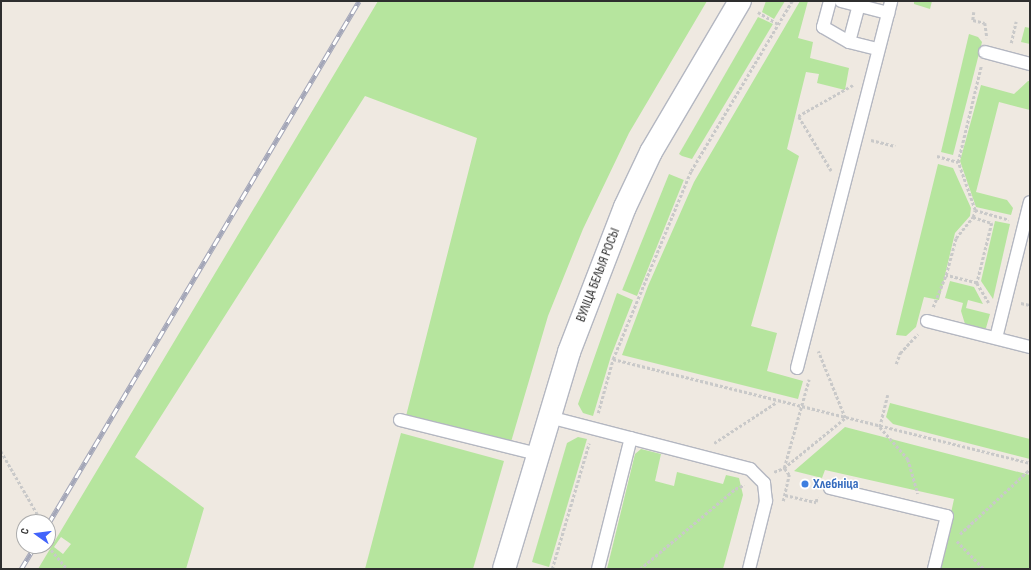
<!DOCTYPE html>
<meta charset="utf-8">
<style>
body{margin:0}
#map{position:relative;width:1031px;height:570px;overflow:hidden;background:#efe9e1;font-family:"Sofia Sans Condensed",sans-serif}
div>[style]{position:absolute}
.green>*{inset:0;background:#b6e59e;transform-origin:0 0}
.path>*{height:2.5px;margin-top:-1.25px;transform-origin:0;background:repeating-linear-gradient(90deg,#c9c9c9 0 3px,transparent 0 5px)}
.roads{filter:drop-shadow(1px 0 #b4b7c1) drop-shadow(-1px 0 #b4b7c1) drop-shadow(0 1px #b4b7c1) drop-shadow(0 -1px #b4b7c1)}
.service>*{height:12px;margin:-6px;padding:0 6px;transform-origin:6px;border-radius:6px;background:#fff}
.secondary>*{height:22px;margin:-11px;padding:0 11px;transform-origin:11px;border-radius:11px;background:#fff}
.rail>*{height:4.5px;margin-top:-2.25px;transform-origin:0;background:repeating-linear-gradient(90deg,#fff 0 9px,#a3a6b8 0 18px);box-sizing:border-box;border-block:1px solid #a3a6b8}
.dots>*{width:11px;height:11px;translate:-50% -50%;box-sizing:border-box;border:2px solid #fff;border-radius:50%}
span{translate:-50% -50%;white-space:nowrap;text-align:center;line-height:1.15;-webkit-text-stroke:3px #fff;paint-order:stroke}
.street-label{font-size:14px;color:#2e2e2e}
.shop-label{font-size:14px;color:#366cbe;font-weight:700}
.left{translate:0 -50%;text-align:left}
.frame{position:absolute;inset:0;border:2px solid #2e2e2e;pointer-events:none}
.north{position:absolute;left:16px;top:514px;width:40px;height:40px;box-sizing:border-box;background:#fff;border:1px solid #ababab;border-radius:50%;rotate:284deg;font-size:11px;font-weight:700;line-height:16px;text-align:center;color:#2e2e2e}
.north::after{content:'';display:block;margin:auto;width:14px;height:18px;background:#4264fb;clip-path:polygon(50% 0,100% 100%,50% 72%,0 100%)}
</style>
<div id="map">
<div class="green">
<i style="clip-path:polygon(evenodd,378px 1px,707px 1px,629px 133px,583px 229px,548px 316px,511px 442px,406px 416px,477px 138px,365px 96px,135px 457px,204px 508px,186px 569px,38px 569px,378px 1px,61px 537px,71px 544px,63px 554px,54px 547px,61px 537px)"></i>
<i style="clip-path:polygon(766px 1px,785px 1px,774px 19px,762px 12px)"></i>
<i style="clip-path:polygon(800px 1px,808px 1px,798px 38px,813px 42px,810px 58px,849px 68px,845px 90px,817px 83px,819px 74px,806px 72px,787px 149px,799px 156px,751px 326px,777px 333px,767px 371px,803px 381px,798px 399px,622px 355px,648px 286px,694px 182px)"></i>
<i style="clip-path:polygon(914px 1px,932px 1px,930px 9px,914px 4px)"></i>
<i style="clip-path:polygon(758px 17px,773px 24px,692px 159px,682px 156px,679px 154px)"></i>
<i style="clip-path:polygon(1025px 27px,1030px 28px,1030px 44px,1021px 42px)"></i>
<i style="clip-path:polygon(969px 34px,978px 37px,982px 42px,953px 155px,941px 152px)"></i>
<i style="clip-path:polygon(1028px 81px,1030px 81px,1030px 110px,999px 102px,976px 192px,1007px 200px,1013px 208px,1011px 215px,976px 207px,960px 161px,981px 85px,1014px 94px)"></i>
<i style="clip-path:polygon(938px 164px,953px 168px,971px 208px,970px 216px,955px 233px,939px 300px,924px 297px,916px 327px,906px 336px,896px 335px)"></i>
<i style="left:669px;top:174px;width:16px;height:125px;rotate:22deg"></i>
<i style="clip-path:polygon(995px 221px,1010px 224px,993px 299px,981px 281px)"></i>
<i style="clip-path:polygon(950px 281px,974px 287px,983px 304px,968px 300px,966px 308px,990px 314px,986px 328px,973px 328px,965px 324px,961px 311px,963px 303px,945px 298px)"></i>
<i style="clip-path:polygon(617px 293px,633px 300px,611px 356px,593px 416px,583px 413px,578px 404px)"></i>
<i style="clip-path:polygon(890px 403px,1030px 439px,1030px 459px,893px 424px,886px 417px)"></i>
<i style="clip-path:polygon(845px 427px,1030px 475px,1030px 569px,939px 569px,954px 499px,825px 470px,822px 478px,794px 471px)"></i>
<i style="clip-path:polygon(401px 433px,504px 461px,473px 569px,365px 569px)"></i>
<i style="clip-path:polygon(578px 437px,587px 439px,549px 567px,532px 562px,567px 443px)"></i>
<i style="clip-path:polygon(641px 449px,661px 454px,655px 481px,674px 486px,677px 472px,723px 484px,726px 475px,739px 478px,743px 495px,723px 569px,607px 569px,635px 454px)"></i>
</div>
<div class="path">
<i style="left:758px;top:12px;width:23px;rotate:31deg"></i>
<i style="left:974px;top:12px;width:8px;rotate:97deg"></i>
<i style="left:973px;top:20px;width:12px;rotate:14deg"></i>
<i style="left:985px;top:23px;width:15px;rotate:82deg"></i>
<i style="left:1011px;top:43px;width:22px;rotate:-77deg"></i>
<i style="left:871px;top:140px;width:25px;rotate:14deg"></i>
<i style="left:937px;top:156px;width:22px;rotate:16deg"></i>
<i style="left:831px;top:171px;width:64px;rotate:-121deg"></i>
<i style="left:798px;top:116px;width:63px;rotate:-29.4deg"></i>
<i style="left:975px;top:210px;width:35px;rotate:16deg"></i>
<i style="left:973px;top:217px;width:20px;rotate:18deg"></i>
<i style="left:992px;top:223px;width:62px;rotate:104deg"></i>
<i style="left:977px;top:283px;width:32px;rotate:-166deg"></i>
<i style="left:946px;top:275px;width:38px;rotate:-75deg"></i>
<i style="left:956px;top:238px;width:27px;rotate:-51deg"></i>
<i style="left:973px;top:217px;width:7px;rotate:-74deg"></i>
<i style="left:975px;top:210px;width:51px;rotate:-109.5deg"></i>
<i style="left:958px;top:162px;width:99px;rotate:-76.5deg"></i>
<i style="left:977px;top:283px;width:23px;rotate:59deg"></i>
<i style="left:1021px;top:303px;width:9px;rotate:13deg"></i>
<i style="left:933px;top:307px;width:35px;rotate:-68deg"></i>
<i style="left:613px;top:359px;width:430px;rotate:14deg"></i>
<i style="left:896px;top:364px;width:12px;rotate:-70deg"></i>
<i style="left:900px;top:353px;width:26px;rotate:-47deg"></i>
<i style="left:888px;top:395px;width:33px;rotate:104deg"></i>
<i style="left:880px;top:427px;width:43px;rotate:48.8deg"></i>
<i style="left:908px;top:459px;width:36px;rotate:74deg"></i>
<i style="left:598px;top:413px;width:56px;rotate:-74.5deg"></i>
<i style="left:613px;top:359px;width:204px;rotate:-67.5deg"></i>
<i style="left:691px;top:171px;width:198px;rotate:-59.3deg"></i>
<i style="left:714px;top:443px;width:75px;rotate:-33.1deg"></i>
<i style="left:1px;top:451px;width:82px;rotate:60deg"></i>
<i style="left:774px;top:472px;width:11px;rotate:-22deg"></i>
<i style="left:784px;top:468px;width:92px;rotate:-74.3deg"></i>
<i style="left:785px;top:495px;width:32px;rotate:13deg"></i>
<i style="left:816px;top:502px;width:5px;rotate:-79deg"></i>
<i style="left:783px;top:501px;width:27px;rotate:-77deg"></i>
<i style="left:789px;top:475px;width:9px;rotate:-126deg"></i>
<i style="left:784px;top:468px;width:79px;rotate:-39.3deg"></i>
<i style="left:845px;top:418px;width:72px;rotate:-111.9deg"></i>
<i style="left:960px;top:534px;width:96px;rotate:-42.9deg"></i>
<i style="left:957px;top:541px;width:39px;rotate:46deg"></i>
<i style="left:48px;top:546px;width:30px;rotate:50deg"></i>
<i style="left:552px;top:569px;width:131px;rotate:-73.6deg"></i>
<i style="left:640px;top:569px;width:124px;rotate:-40.1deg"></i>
<i style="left:735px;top:489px;width:10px;rotate:-24deg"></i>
</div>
<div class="roads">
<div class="service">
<i style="left:830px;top:1px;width:27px;rotate:105deg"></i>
<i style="left:823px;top:27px;width:30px;rotate:30deg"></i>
<i style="left:849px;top:42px;width:30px;rotate:14deg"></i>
<i style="left:841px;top:1px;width:49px;rotate:14.3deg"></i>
<i style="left:849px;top:42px;width:38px;rotate:-75deg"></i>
<i style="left:985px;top:52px;width:47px;rotate:14.9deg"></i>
<i style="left:927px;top:321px;width:106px;rotate:14.2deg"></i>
<i style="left:996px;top:338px;width:140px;rotate:-76deg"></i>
<i style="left:797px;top:368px;width:379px;rotate:-75.6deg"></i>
<i style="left:549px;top:417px;width:208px;rotate:14.5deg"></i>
<i style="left:750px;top:469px;width:20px;rotate:45deg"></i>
<i style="left:764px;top:483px;width:18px;rotate:84deg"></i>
<i style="left:766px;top:501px;width:70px;rotate:104deg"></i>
<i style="left:400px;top:420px;width:141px;rotate:13.9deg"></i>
<i style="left:830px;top:488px;width:120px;rotate:13.5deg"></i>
<i style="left:947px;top:516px;width:55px;rotate:103.8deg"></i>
<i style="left:598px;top:569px;width:135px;rotate:-75.9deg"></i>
</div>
<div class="secondary">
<i style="left:504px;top:569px;width:227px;rotate:-73.3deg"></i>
<i style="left:569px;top:352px;width:155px;rotate:-68.9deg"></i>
<i style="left:625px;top:207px;width:61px;rotate:-64.7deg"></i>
<i style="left:651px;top:152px;width:175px;rotate:-59.5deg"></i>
</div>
</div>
<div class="rail">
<i style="left:48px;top:524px;width:608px;rotate:-59.26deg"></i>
<i style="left:21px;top:569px;width:27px;rotate:-59deg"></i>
</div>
<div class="dots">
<i style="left:805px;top:484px;background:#3f7fe0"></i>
</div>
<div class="street-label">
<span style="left:598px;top:275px;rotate:-69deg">ВУЛІЦА БЕЛЫЯ РОСЫ</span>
</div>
<div class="shop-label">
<span class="left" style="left:813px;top:484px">Хлебніца</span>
</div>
<div class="frame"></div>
<div class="north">С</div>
</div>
